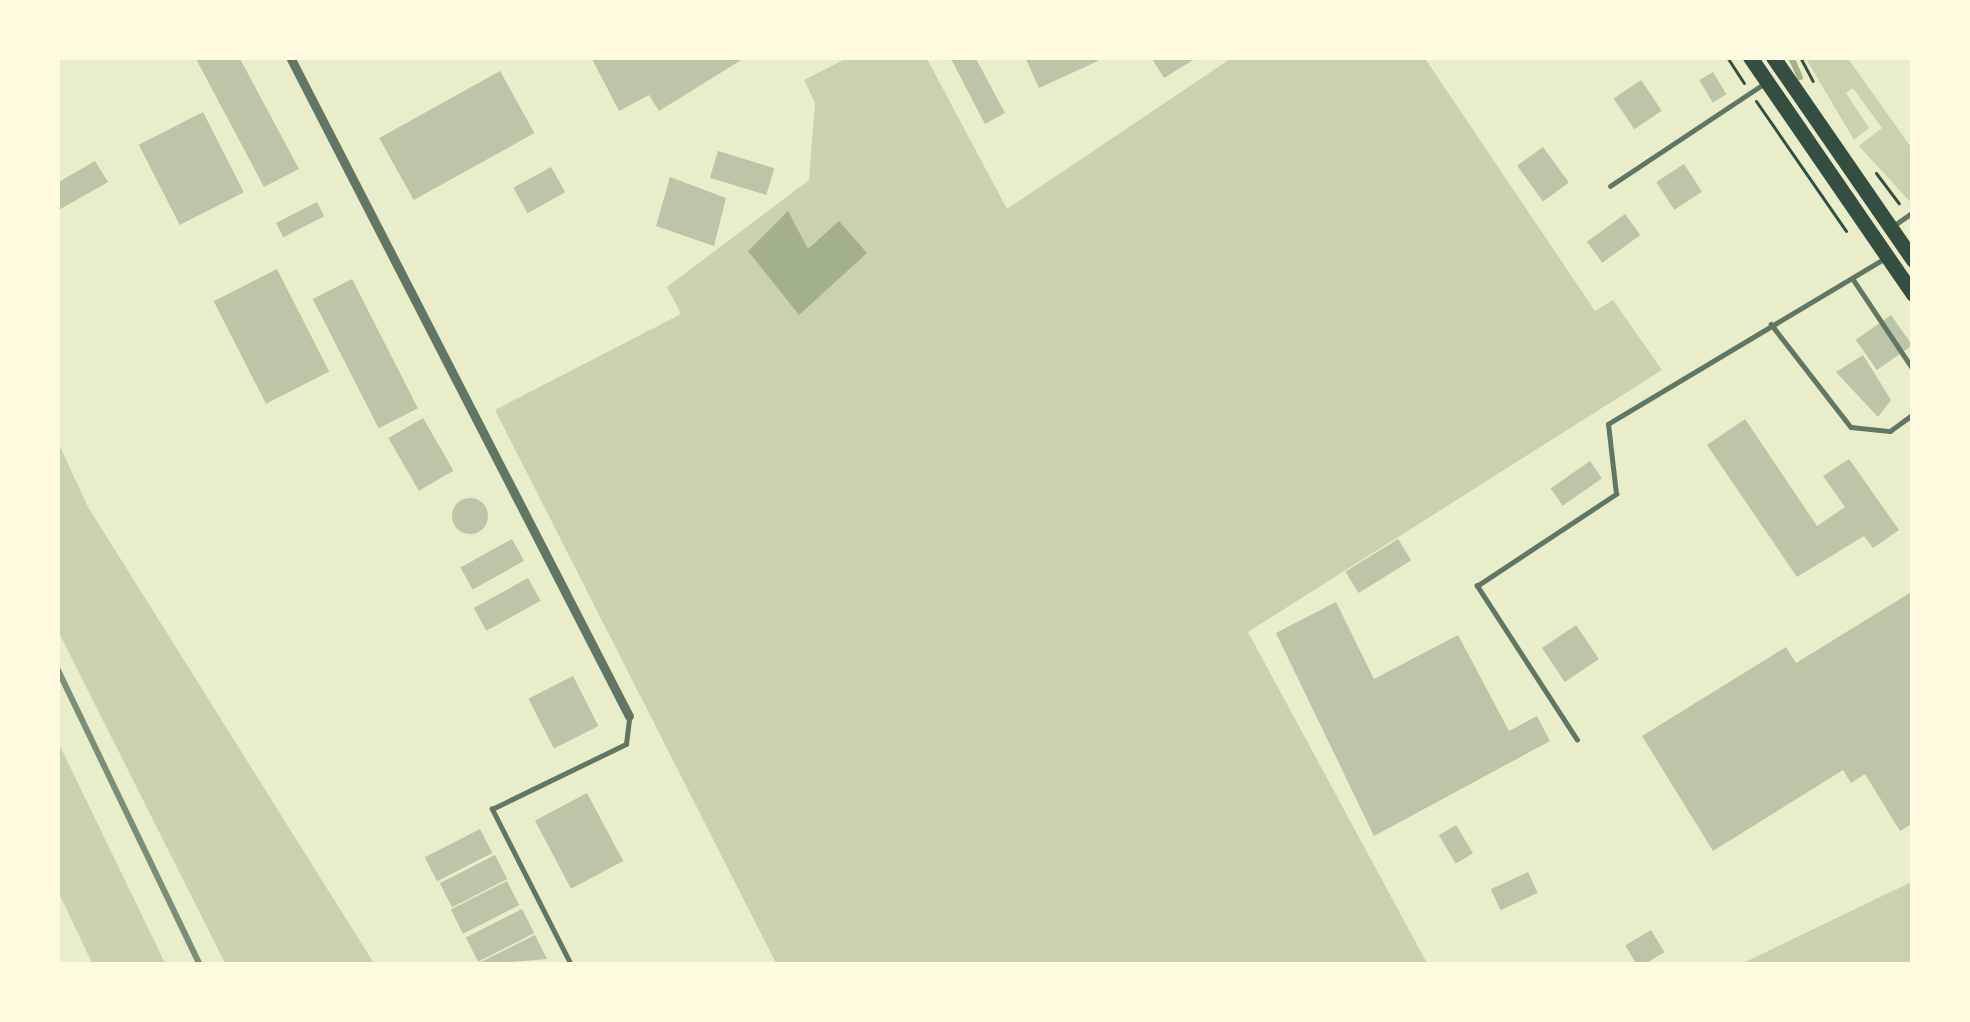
<!DOCTYPE html>
<style>
body{margin:0}
#map{position:relative;width:1970px;height:1022px;overflow:hidden;background:#e9edc9;font-family:"Zilla Slab",serif}
div>[style]{position:absolute}
.green>*{inset:0;background:#cad2ad}
.water>*{inset:0;background:#a3b18a}
.stream>*{height:6px;margin:-3px;padding:0 3px;transform-origin:3px;border-radius:3px;background:#a3b18a}
.building>*{inset:0;background:#bcc5a7;transform-origin:0 0}
.round{border-radius:50%}
.path>*{height:3px;margin:-1.5px;padding:0 1.5px;transform-origin:1.5px;border-radius:1.5px;background:#344e41}
.service>*{height:4.5px;margin:-2.25px;padding:0 2.25px;transform-origin:2.25px;border-radius:2.25px;background:#617663}
.minor>*{height:9px;margin:-4.5px;padding:0 4.5px;transform-origin:4.5px;border-radius:4.5px;background:#617663}
.primary>*{height:15px;margin:-7.5px;padding:0 7.5px;transform-origin:7.5px;border-radius:7.5px;background:#344e41}
.rail>*{height:6px;margin:-3px;padding:0 3px;transform-origin:3px;border-radius:3px;background:#7c8e77}
span{translate:-50% -50%;white-space:nowrap;text-align:center;line-height:1.15;-webkit-text-stroke:12px #fefae0;paint-order:stroke}
.frame{position:absolute;inset:0;border:60px solid #fefae0;pointer-events:none}
</style>
<div id="map">
<div class="green">
<i style="clip-path:polygon(849px 57px,926px 57px,1007px 209px,1233px 57px,1424px 57px,1595px 311px,1613px 300px,1662px 370px,1248px 632px,1428px 965px,777px 965px,495px 410px,681px 314px,667px 287px,809px 180px,815px 103px,804px 80px)"></i>
<i style="clip-path:polygon(1805px 57px,1847px 57px,1913px 150px,1913px 205px,1859px 146px,1882px 128px,1853px 88px,1846px 93px,1869px 128px,1854px 140px)"></i>
<i style="clip-path:polygon(57px 440px,88px 507px,375px 965px,226px 965px,57px 629px)"></i>
<i style="clip-path:polygon(57px 740px,166px 965px,93px 965px,57px 889px)"></i>
<i style="clip-path:polygon(1913px 881px,1913px 965px,1739px 965px,1905px 885px)"></i>
</div>
<div class="water">
<i style="clip-path:polygon(788px 211px,808px 249px,839px 221px,867px 253px,799px 315px,748px 251px)"></i>
</div>
<div class="stream">
<i style="left:1791px;top:57px;width:22px;rotate:66deg"></i>
</div>
<div class="building">
<i style="clip-path:polygon(195px 57px,239px 57px,299px 169px,264px 187px)"></i>
<i style="clip-path:polygon(591px 57px,746px 57px,659px 111px,649px 95px,619px 111px)"></i>
<i style="clip-path:polygon(950px 57px,975px 57px,1005px 113px,985px 124px)"></i>
<i style="clip-path:polygon(1025px 57px,1096px 57px,1098px 61px,1039px 88px)"></i>
<i style="clip-path:polygon(1151px 57px,1198px 57px,1164px 78px)"></i>
<i style="left:500px;top:71px;width:71px;height:138px;rotate:61deg"></i>
<i style="left:1713px;top:72px;width:26px;height:16px;rotate:59deg"></i>
<i style="left:1641px;top:80px;width:37px;height:33px;rotate:56deg"></i>
<i style="left:203px;top:112px;width:90px;height:72px;rotate:63deg"></i>
<i style="left:1543px;top:147px;width:44px;height:32px;rotate:54deg"></i>
<i style="left:718px;top:151px;width:59px;height:28px;rotate:17deg"></i>
<i style="clip-path:polygon(95px 161px,108px 182px,57px 211px,57px 183px)"></i>
<i style="left:1684px;top:164px;width:33px;height:33px;rotate:57deg"></i>
<i style="left:551px;top:167px;width:29px;height:43px;rotate:61deg"></i>
<i style="clip-path:polygon(670px 177px,726px 198px,714px 246px,656px 226px)"></i>
<i style="left:317px;top:202px;width:16px;height:46px;rotate:63deg"></i>
<i style="left:1625px;top:214px;width:26px;height:47px;rotate:54deg"></i>
<i style="left:277px;top:269px;width:115px;height:71px;rotate:63deg"></i>
<i style="left:352px;top:279px;width:145px;height:44px;rotate:63deg"></i>
<i style="left:1891px;top:315px;width:37px;height:43px;rotate:55deg"></i>
<i style="clip-path:polygon(1863px 355px,1891px 400px,1878px 417px,1836px 372px)"></i>
<i style="left:423px;top:418px;width:61px;height:40px;rotate:60deg"></i>
<i style="clip-path:polygon(1745px 419px,1817px 526px,1845px 507px,1823px 476px,1849px 459px,1899px 530px,1873px 548px,1864px 536px,1797px 577px,1707px 445px)"></i>
<i style="left:1590px;top:461px;width:21px;height:48px;rotate:55deg"></i>
<i class="round" style="left:452px;top:498px;width:36px;height:36px"></i>
<i style="left:512px;top:539px;width:25px;height:59px;rotate:61deg"></i>
<i style="left:1398px;top:539px;width:25px;height:62px;rotate:58deg"></i>
<i style="left:528px;top:578px;width:26px;height:62px;rotate:61deg"></i>
<i style="clip-path:polygon(1913px 591px,1913px 823px,1900px 831px,1865px 774px,1851px 783px,1843px 770px,1713px 851px,1642px 736px,1786px 647px,1796px 663px)"></i>
<i style="clip-path:polygon(1336px 602px,1374px 679px,1458px 635px,1509px 731px,1537px 716px,1550px 741px,1374px 836px,1276px 633px)"></i>
<i style="left:1576px;top:625px;width:41px;height:41px;rotate:56deg"></i>
<i style="left:573px;top:676px;width:56px;height:50px;rotate:63deg"></i>
<i style="left:587px;top:793px;width:77px;height:59px;rotate:62deg"></i>
<i style="left:1456px;top:825px;width:33px;height:20px;rotate:59deg"></i>
<i style="left:480px;top:829px;width:27px;height:62px;rotate:63deg"></i>
<i style="left:495px;top:855px;width:27px;height:62px;rotate:63deg"></i>
<i style="left:1528px;top:872px;width:23px;height:41px;rotate:65deg"></i>
<i style="left:507px;top:881px;width:27px;height:63px;rotate:63deg"></i>
<i style="left:522px;top:909px;width:27px;height:63px;rotate:63deg"></i>
<i style="left:1651px;top:930px;width:26px;height:30px;rotate:59deg"></i>
<i style="clip-path:polygon(535px 935px,547px 959px,475px 965px)"></i>
</div>
<div class="path">
<i style="left:1727px;top:57px;width:31px;rotate:57deg"></i>
<i style="left:1800px;top:57px;width:27px;rotate:62deg"></i>
<i style="left:1756px;top:101px;width:158px;rotate:55.3deg"></i>
<i style="left:1876px;top:173px;width:38px;rotate:53deg"></i>
</div>
<div class="service">
<i style="left:1610px;top:186px;width:182px;rotate:-33.6deg"></i>
<i style="left:1896px;top:224px;width:21px;rotate:-35deg"></i>
<i style="left:1853px;top:279px;width:108px;rotate:56.3deg"></i>
<i style="left:1771px;top:324px;width:130px;rotate:52.2deg"></i>
<i style="left:1851px;top:427px;width:39px;rotate:6deg"></i>
<i style="left:1890px;top:431px;width:29px;rotate:-36deg"></i>
<i style="left:1577px;top:740px;width:184px;rotate:-123deg"></i>
<i style="left:1477px;top:586px;width:167px;rotate:-33.5deg"></i>
<i style="left:1616px;top:494px;width:70px;rotate:-96.5deg"></i>
<i style="left:1608px;top:424px;width:319px;rotate:-30.9deg"></i>
<i style="left:571px;top:965px;width:175px;rotate:-116.9deg"></i>
<i style="left:492px;top:809px;width:149px;rotate:-25.9deg"></i>
<i style="left:626px;top:744px;width:25px;rotate:-83deg"></i>
</div>
<div class="minor">
<i style="left:290px;top:57px;width:741px;rotate:62.78deg"></i>
</div>
<div class="primary">
<i style="left:1750px;top:57px;width:288px;rotate:55.5deg"></i>
<i style="left:1773px;top:57px;width:247px;rotate:55.4deg"></i>
</div>
<div class="rail">
<i style="left:57px;top:668px;width:330px;rotate:64.3deg"></i>
</div>
<div class="frame"></div>
</div>
